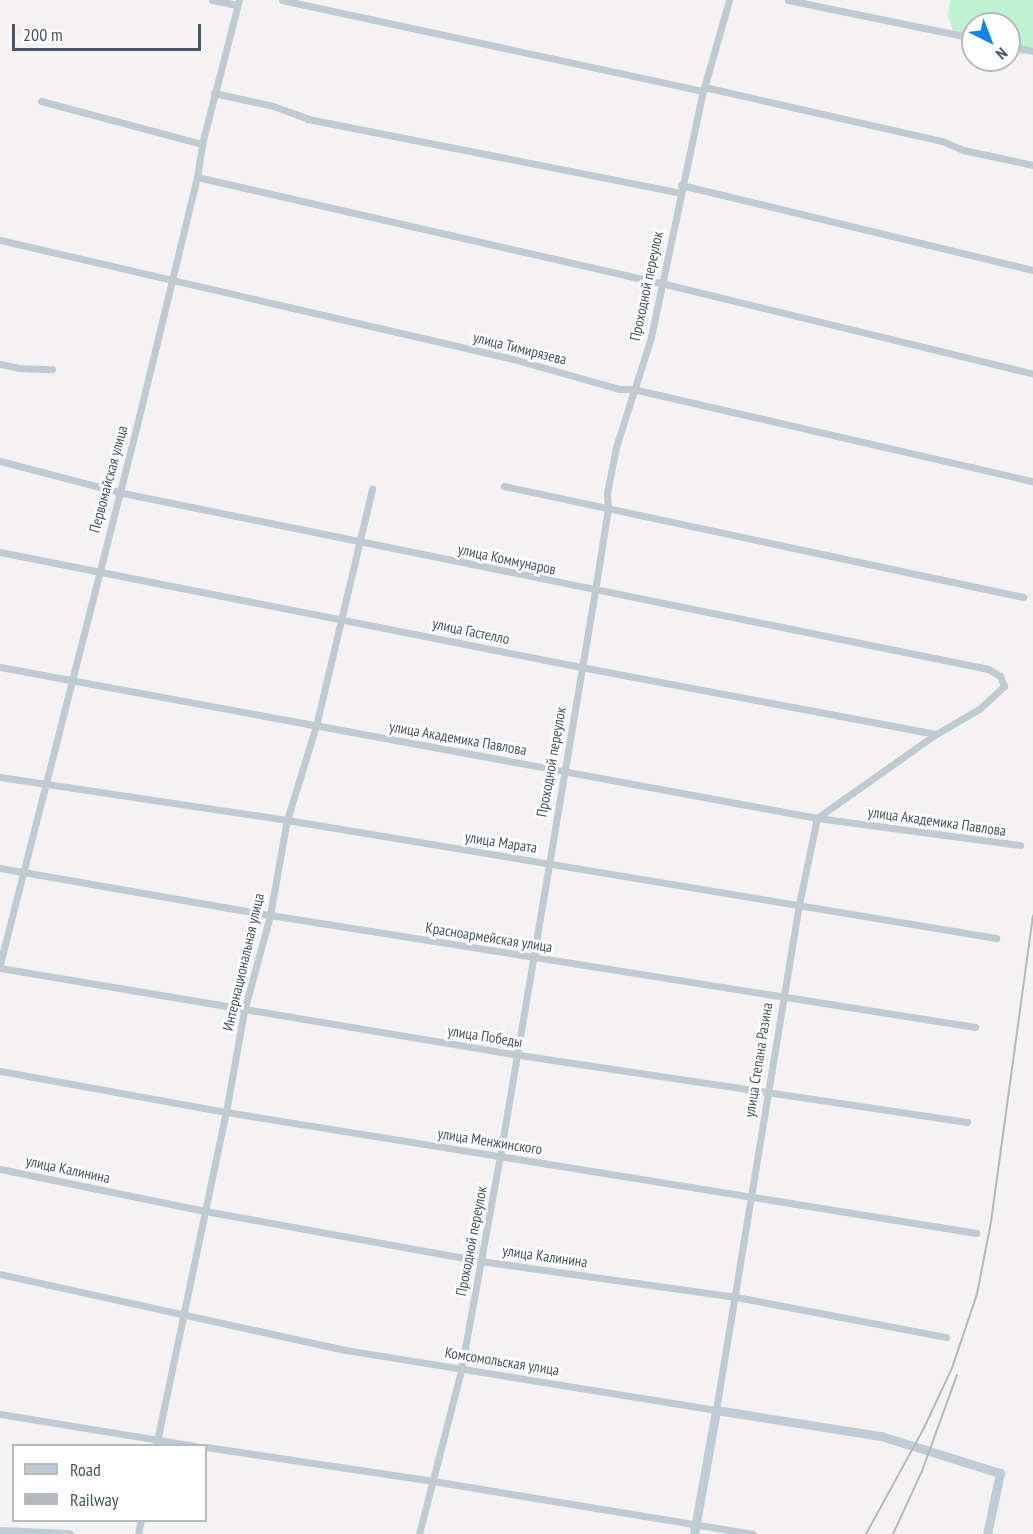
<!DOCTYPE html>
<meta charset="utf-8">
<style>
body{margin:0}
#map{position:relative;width:1033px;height:1534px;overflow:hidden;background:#f4f2f2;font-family:"PT Sans Narrow",sans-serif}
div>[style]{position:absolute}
.green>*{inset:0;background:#c0f1d0}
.minor>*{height:7px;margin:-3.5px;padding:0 3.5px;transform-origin:3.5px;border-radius:3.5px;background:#bfcad1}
.secondary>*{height:9px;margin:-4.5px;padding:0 4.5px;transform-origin:4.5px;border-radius:4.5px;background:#bfcbd5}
.rail>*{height:2px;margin:-1px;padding:0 1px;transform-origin:1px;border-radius:1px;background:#b4b7bc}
span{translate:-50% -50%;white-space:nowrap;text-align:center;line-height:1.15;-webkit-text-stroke:5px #fff;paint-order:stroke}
.street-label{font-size:15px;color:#485660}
.legend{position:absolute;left:12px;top:1444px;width:195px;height:78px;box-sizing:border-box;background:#fff;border:2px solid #b6bbbf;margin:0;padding:8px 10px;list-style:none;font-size:18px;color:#485660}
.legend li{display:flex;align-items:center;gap:12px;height:30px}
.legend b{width:30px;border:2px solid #b6bbbf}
.north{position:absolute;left:961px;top:12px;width:60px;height:60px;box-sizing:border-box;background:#fff;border:2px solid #b6bbbf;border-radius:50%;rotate:138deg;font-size:16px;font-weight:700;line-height:24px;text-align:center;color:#485660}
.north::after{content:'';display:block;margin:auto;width:21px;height:27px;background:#1481ec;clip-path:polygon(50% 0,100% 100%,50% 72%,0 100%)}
.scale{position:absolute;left:12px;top:24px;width:189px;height:27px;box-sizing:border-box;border:3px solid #485660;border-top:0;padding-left:8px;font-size:18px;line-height:21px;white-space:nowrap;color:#485660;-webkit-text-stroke:4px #fff;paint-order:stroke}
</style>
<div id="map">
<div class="green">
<i style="clip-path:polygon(950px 0,1033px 0,1033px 52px,1009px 57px,1009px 24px,973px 24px,973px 39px,954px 33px,948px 16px)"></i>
</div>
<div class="minor">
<i style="left:212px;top:0;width:26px;rotate:11deg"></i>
<i style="left:282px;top:0;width:431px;rotate:12.2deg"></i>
<i style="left:788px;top:0;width:189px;rotate:11.6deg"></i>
<i style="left:1009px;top:46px;width:25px;rotate:12deg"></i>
<i style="left:704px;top:87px;width:244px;rotate:12.8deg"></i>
<i style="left:942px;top:141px;width:23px;rotate:23deg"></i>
<i style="left:963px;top:150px;width:72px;rotate:12.1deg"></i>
<i style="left:214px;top:93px;width:60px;rotate:12.4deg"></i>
<i style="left:273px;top:106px;width:37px;rotate:20deg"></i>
<i style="left:308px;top:119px;width:380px;rotate:11.2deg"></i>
<i style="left:41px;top:101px;width:167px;rotate:15deg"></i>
<i style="left:197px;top:177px;width:476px;rotate:12.9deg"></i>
<i style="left:661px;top:283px;width:383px;rotate:13.7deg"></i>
<i style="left:681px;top:185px;width:362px;rotate:13.6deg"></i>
<i style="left:0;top:240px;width:527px;rotate:13.06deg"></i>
<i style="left:513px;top:359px;width:110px;rotate:15.8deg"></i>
<i style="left:619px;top:389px;width:14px"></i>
<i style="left:633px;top:389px;width:410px;rotate:13deg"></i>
<i style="left:0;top:364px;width:19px;rotate:12deg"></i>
<i style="left:19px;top:368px;width:33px;rotate:2deg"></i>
<i style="left:0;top:461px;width:122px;rotate:14.7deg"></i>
<i style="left:118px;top:492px;width:888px;rotate:11.5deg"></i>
<i style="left:988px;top:669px;width:14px;rotate:30deg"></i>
<i style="left:1000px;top:676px;width:11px;rotate:68deg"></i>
<i style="left:1004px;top:686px;width:34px;rotate:137deg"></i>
<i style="left:979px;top:709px;width:50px;rotate:149.8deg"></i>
<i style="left:936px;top:734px;width:146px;rotate:144.8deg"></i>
<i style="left:817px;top:818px;width:88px;rotate:101.8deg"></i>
<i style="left:799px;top:904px;width:513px;rotate:99.32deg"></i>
<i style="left:716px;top:1410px;width:376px;rotate:-170.8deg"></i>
<i style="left:345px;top:1350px;width:353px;rotate:-167.6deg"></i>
<i style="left:504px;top:486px;width:531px;rotate:12.07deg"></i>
<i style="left:0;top:552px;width:592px;rotate:11.2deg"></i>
<i style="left:581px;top:667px;width:361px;rotate:10.7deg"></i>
<i style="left:0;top:667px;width:831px;rotate:10.47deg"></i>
<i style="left:817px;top:818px;width:205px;rotate:7.6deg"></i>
<i style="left:0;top:777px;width:290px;rotate:8.5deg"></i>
<i style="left:287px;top:820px;width:719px;rotate:9.45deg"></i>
<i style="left:0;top:868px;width:274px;rotate:9.9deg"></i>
<i style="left:270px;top:915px;width:714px;rotate:9.03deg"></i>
<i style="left:0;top:964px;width:552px;rotate:-75.74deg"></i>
<i style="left:136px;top:429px;width:259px;rotate:-76.4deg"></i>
<i style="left:197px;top:177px;width:33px;rotate:-81deg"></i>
<i style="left:202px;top:144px;width:149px;rotate:-75.6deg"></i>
<i style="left:0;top:968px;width:526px;rotate:9.52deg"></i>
<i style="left:519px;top:1055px;width:453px;rotate:8.5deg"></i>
<i style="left:0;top:1071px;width:230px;rotate:10.3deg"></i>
<i style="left:226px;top:1112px;width:760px;rotate:9.16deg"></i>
<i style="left:0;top:1169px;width:209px;rotate:11.6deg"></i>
<i style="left:205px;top:1211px;width:280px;rotate:10.3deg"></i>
<i style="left:480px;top:1261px;width:259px;rotate:8deg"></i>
<i style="left:736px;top:1297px;width:214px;rotate:10.8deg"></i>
<i style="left:0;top:1414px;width:199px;rotate:9.3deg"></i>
<i style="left:156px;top:1446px;width:341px;rotate:-78.2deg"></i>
<i style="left:226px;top:1112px;width:103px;rotate:-79.9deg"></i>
<i style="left:244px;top:1011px;width:99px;rotate:-74.8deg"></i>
<i style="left:270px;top:915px;width:97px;rotate:-79.9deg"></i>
<i style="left:287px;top:820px;width:98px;rotate:-72.9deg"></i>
<i style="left:316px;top:726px;width:244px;rotate:-76.7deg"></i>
<i style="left:206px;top:1447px;width:230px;rotate:8.5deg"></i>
<i style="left:433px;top:1481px;width:324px;rotate:9.4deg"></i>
<i style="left:138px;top:1534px;width:14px;rotate:-78deg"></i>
<i style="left:419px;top:1534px;width:169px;rotate:-75.6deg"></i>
<i style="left:461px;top:1370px;width:218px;rotate:-79.7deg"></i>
<i style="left:500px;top:1156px;width:573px;rotate:-80.46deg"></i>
<i style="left:595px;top:591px;width:84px;rotate:-81.1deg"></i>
<i style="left:608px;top:508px;width:15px;rotate:-94deg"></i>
<i style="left:607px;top:493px;width:47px;rotate:-78.9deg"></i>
<i style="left:616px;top:447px;width:115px;rotate:-72.3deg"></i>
<i style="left:651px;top:337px;width:247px;rotate:-78.1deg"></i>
<i style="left:702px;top:95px;width:99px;rotate:-74.1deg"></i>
</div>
<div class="secondary">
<i style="left:0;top:1531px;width:69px;rotate:2.5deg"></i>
<i style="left:694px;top:1534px;width:126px;rotate:-79.9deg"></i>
<i style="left:716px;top:1410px;width:167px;rotate:9deg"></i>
<i style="left:881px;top:1436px;width:125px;rotate:17.3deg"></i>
<i style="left:1000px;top:1473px;width:62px;rotate:102deg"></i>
</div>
<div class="rail">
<i style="left:866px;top:1534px;width:119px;rotate:-61.3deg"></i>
<i style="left:923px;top:1430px;width:68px;rotate:-64.9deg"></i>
<i style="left:952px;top:1368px;width:78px;rotate:-71.3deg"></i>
<i style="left:977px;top:1294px;width:73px;rotate:-79deg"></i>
<i style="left:991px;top:1222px;width:309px;rotate:-82.2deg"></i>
<i style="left:893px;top:1534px;width:69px;rotate:-65.3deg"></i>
<i style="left:922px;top:1471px;width:102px;rotate:-70deg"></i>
</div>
<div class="street-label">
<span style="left:646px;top:286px;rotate:-78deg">Проходной переулок</span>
<span style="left:520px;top:348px;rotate:14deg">улица Тимирязева</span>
<span style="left:108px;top:479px;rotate:-75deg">Первомайская улица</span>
<span style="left:507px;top:559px;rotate:12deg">улица Коммунаров</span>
<span style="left:471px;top:631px;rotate:12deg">улица Гастелло</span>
<span style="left:458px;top:738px;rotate:10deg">улица Академика Павлова</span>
<span style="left:551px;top:762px;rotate:-80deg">Проходной переулок</span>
<span style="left:937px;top:821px;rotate:8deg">улица Академика Павлова</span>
<span style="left:501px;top:842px;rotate:9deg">улица Марата</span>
<span style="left:489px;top:937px;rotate:9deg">Красноармейская улица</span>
<span style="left:243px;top:962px;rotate:-77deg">Интернациональная улица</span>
<span style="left:485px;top:1036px;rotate:9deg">улица Победы</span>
<span style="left:758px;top:1060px;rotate:-81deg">улица Степана Разина</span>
<span style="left:490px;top:1141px;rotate:9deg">улица Менжинского</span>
<span style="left:68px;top:1169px;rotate:12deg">улица Калинина</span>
<span style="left:471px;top:1241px;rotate:-79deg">Проходной переулок</span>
<span style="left:545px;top:1256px;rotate:8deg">улица Калинина</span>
<span style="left:502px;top:1361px;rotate:9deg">Комсомольская улица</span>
</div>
<ul class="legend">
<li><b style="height:8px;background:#bfcbd5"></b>Road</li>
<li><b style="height:8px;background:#b4b7bc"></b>Railway</li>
</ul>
<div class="north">N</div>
<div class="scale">200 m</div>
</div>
